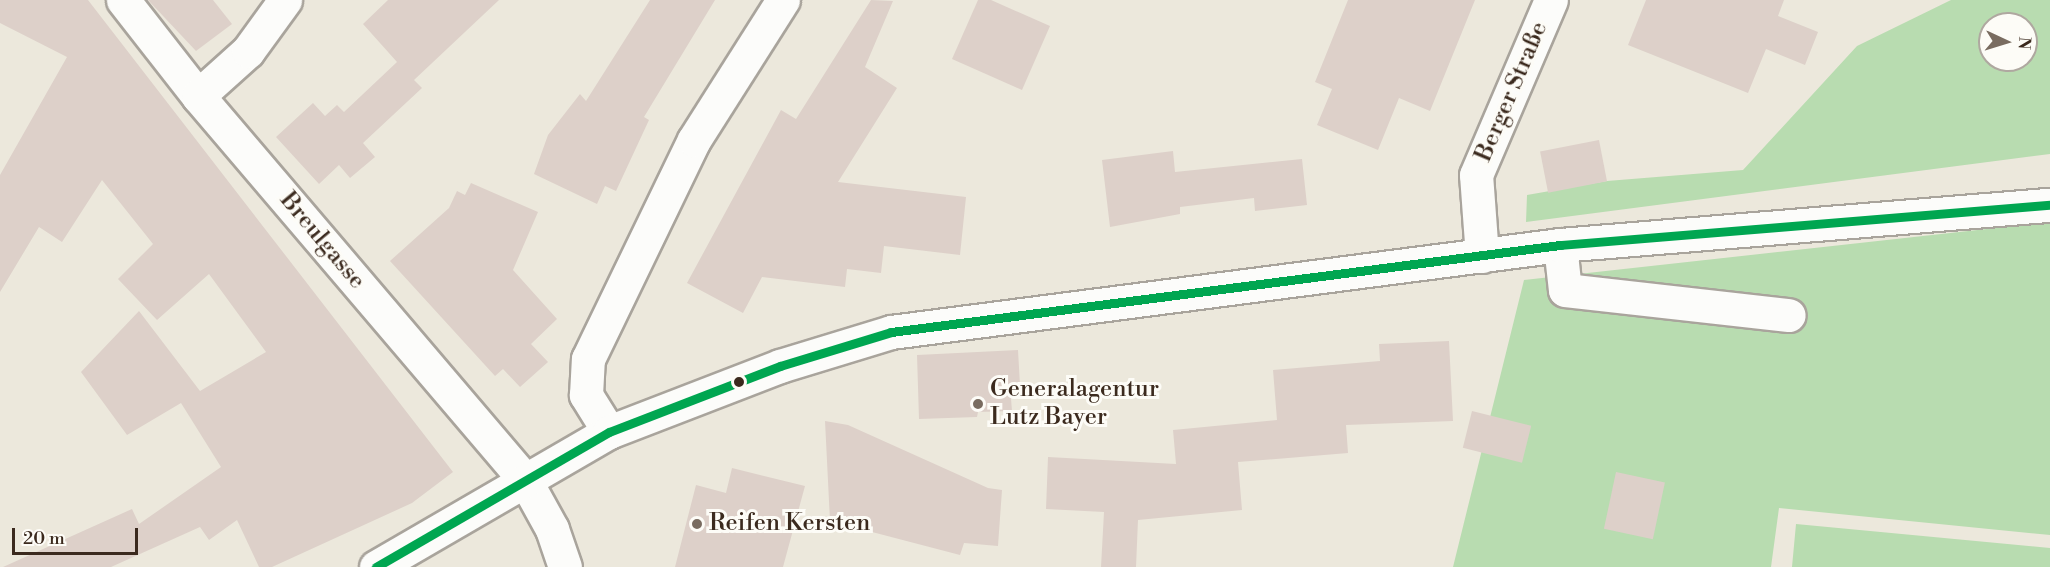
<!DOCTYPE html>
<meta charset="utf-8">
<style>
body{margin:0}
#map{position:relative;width:2050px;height:567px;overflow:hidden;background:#ece8dc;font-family:"Libre Bodoni",serif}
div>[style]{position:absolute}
.green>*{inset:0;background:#b8dcb0}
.building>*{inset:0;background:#ddd0c9;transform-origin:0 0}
.roads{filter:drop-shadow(2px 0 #a9a49c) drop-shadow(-2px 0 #a9a49c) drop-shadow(0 2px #a9a49c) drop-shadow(0 -2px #a9a49c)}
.minor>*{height:33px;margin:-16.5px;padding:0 16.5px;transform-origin:16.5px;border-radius:16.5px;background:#fcfcfa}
.bus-1>*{height:9px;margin:-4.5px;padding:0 4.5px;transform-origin:4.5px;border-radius:4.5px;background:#00a651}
.dots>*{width:16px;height:16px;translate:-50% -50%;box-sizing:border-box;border:3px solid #fdfcf7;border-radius:50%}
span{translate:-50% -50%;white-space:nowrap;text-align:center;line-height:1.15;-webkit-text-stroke:6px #fdfcf7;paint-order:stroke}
.street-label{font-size:24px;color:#3b2a1e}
.poi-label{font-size:24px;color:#3b2a1e}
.left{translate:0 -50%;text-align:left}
.north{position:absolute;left:1978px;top:12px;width:60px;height:60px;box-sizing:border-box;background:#fdfcf7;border:2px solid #afa8a0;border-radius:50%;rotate:94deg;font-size:16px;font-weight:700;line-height:24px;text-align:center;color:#3b2a1e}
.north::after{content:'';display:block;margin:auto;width:21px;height:27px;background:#796c60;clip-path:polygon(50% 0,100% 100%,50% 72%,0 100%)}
.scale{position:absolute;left:12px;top:528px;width:126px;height:27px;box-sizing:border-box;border:3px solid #3b2a1e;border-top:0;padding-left:8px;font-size:18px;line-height:21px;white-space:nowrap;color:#3b2a1e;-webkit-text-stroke:4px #fdfcf7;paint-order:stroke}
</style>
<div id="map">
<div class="green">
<i style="clip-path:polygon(evenodd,1951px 0,2050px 0,2050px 154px,1526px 222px,1527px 195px,1607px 181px,1743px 170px,1857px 46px,1951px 0,1990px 24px,2026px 24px,2026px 60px,1990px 60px,1990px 24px)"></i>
<i style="clip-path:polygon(2050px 222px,2050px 535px,1779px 508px,1771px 567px,1453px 567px,1524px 280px)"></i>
<i style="clip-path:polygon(1796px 524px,2050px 548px,2050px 567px,1792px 567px)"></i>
</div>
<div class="building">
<i style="clip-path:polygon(0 0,88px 0,453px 472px,412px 503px,272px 567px,259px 567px,237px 520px,209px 540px,200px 527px,111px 567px,3px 567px,132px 509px,139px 524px,221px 467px,181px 403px,127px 435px,81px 372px,139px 311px,200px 391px,266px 352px,209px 274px,157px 320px,118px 279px,153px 244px,102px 180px,62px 242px,39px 227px,0 292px,0 175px,67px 57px,0 23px)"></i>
<i style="clip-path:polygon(148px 0,213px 0,232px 24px,196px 51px)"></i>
<i style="clip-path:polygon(388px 0,499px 0,414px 80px,422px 88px,363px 143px,375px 157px,350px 178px,339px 165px,319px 184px,276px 137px,313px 103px,325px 116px,337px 105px,344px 112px,397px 62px,363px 24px)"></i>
<i style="clip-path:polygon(650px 0,715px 0,644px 117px,649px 120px,616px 191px,605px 186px,597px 204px,534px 174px,548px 135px,580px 94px,586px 101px)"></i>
<i style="clip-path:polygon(871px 0,893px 1px,865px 67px,897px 88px,838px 182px,966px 197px,960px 255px,884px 246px,881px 273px,847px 269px,845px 287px,762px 277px,743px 313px,687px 283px,781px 110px,796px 119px)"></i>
<i style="clip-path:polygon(978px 0,991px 0,1050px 26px,1022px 90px,952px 59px)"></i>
<i style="clip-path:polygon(1348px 0,1475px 0,1430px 111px,1399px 98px,1378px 150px,1317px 125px,1332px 89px,1315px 82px)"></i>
<i style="clip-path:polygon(1646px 0,1784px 0,1778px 16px,1818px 32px,1805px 65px,1766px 49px,1748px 93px,1628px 45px)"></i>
<i style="left:1599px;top:140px;width:42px;height:60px;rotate:79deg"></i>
<i style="clip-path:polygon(1173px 151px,1175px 172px,1302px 159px,1307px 205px,1255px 211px,1254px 198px,1180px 207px,1180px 214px,1110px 227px,1102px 160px)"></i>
<i style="clip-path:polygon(471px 183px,538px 212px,513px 270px,557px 319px,531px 344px,548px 362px,520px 387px,503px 369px,495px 376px,390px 261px,449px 208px,457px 191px,465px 195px)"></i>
<i style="clip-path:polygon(1449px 341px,1453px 421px,1346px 425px,1348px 453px,1238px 462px,1242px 510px,1138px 520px,1136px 567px,1101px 567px,1104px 512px,1046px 509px,1048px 457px,1176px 464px,1173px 430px,1277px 420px,1273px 370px,1380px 361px,1379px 344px)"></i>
<i style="clip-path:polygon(1018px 350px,1020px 385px,1010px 386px,1012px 411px,978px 412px,977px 417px,919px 419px,917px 355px)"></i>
<i style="left:1472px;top:411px;width:61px;height:38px;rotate:14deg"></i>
<i style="clip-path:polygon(825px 421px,848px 425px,988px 488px,1002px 490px,998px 546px,964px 543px,960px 555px,830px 521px)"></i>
<i style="clip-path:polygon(732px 468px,805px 486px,783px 567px,675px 567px,696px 485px,726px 493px)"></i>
<i style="left:1616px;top:472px;width:50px;height:58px;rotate:12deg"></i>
</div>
<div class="roads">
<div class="minor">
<i style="left:123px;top:0;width:122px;rotate:52deg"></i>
<i style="left:198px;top:96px;width:504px;rotate:49.58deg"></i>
<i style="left:525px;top:480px;width:56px;rotate:61.1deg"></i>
<i style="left:552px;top:529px;width:40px;rotate:71.1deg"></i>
<i style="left:198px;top:96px;width:67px;rotate:-42deg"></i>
<i style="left:248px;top:51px;width:63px;rotate:-54deg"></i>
<i style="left:1560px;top:245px;width:45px;rotate:83.7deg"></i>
<i style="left:1565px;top:290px;width:225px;rotate:6.4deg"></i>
<i style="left:1482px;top:256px;width:81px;rotate:-94.2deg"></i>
<i style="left:1476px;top:175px;width:190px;rotate:-66.8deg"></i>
<i style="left:609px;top:432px;width:44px;rotate:-121.9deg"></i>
<i style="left:586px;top:395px;width:36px;rotate:-87deg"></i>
<i style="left:588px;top:359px;width:243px;rotate:-64.2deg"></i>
<i style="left:694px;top:140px;width:166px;rotate:-57.6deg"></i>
<i style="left:376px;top:567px;width:269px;rotate:-30.1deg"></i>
<i style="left:609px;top:432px;width:183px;rotate:-21.1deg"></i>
<i style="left:780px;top:366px;width:116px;rotate:-17deg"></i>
<i style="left:891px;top:332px;width:675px;rotate:-7.41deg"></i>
<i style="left:1560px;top:245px;width:492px;rotate:-4.7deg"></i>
</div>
</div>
<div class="bus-1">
<i style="left:376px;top:567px;width:269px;rotate:-30.1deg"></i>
<i style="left:609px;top:432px;width:183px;rotate:-21.1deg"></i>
<i style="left:780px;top:366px;width:116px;rotate:-17deg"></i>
<i style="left:891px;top:332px;width:675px;rotate:-7.41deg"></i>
<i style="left:1560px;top:245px;width:492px;rotate:-4.7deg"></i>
</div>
<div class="dots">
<i style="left:739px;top:382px;background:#3b2a1e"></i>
<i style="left:978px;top:404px;background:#796c60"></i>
<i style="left:697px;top:524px;background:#796c60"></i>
</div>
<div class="street-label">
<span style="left:1512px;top:92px;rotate:-67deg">Berger Straße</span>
<span style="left:322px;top:241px;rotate:50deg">Breulgasse</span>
</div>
<div class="poi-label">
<span class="left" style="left:990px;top:404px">Generalagentur<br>Lutz Bayer</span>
<span class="left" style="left:709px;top:524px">Reifen Kersten</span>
</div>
<div class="north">N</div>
<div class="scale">20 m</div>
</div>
